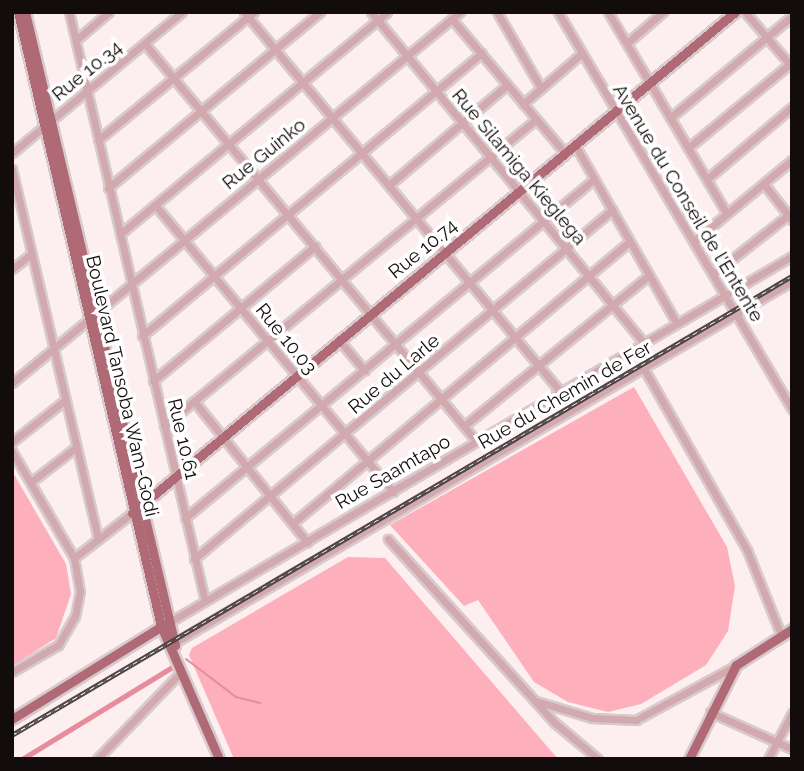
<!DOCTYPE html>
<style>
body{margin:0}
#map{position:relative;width:804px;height:771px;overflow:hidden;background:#fdeef0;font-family:Raleway,sans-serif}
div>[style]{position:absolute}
.green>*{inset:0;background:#fdafbb}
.stream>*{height:2px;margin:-1px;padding:0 1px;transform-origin:1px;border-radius:1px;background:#e58d9c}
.canal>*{height:5px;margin:-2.5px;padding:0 2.5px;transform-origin:2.5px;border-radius:2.5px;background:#e58d9c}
.roads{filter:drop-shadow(2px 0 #d8cacc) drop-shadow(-2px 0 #d8cacc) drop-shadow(0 2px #d8cacc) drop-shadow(0 -2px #d8cacc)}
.minor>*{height:7px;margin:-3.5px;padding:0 3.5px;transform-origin:3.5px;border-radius:3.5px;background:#d2a9ae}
.major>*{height:9px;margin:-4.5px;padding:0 4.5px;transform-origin:4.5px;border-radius:4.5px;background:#b06a76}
.rail>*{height:4.5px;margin-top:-2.25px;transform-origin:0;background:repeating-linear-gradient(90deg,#fff 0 5px,#4c4345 0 10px);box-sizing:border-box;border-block:2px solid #4c4345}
span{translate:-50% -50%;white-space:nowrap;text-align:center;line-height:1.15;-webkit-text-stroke:7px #fff;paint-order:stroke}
.street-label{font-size:19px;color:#130c0d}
.frame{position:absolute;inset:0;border:14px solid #130c0d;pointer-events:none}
</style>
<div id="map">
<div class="green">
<i style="clip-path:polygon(634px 387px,727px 547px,735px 586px,728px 631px,706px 665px,641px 704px,608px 712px,568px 702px,534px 682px,478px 600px,464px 606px,390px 525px)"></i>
<i style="clip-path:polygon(12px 471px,66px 564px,71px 594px,56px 638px,12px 666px)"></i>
<i style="clip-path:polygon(348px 557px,385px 558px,558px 759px,234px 759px,189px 655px,192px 648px)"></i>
</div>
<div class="stream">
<i style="left:186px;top:659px;width:63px;rotate:37.2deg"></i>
<i style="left:236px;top:697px;width:25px;rotate:14deg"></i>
</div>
<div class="canal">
<i style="left:22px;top:759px;width:178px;rotate:-31.5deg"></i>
</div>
<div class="roads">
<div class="minor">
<i style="left:69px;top:12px;width:604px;rotate:77deg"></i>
<i style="left:244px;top:12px;width:495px;rotate:50.2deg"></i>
<i style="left:371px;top:12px;width:428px;rotate:50.5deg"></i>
<i style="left:497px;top:12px;width:88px;rotate:59.9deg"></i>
<i style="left:558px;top:12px;width:461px;rotate:59.5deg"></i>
<i style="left:608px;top:12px;width:234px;rotate:59.5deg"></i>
<i style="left:745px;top:12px;width:72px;rotate:49.5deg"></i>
<i style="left:452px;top:19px;width:175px;rotate:49.9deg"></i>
<i style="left:76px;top:40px;width:43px;rotate:-40.3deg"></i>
<i style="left:627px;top:43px;width:48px;rotate:-40.7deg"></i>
<i style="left:145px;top:44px;width:518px;rotate:50.17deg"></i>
<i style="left:523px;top:104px;width:77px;rotate:-40.8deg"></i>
<i style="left:670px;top:118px;width:159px;rotate:-39.9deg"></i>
<i style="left:98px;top:140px;width:202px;rotate:-39.4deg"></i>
<i style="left:575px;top:145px;width:204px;rotate:60.3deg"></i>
<i style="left:688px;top:148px;width:135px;rotate:-39.6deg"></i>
<i style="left:12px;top:153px;width:221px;rotate:-39.7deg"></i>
<i style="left:12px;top:169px;width:380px;rotate:76.9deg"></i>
<i style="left:707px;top:179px;width:111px;rotate:-40.3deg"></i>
<i style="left:764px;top:184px;width:46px;rotate:52.1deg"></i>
<i style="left:389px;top:185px;width:155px;rotate:-40.3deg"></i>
<i style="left:108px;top:188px;width:276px;rotate:-39.7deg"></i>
<i style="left:155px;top:205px;width:373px;rotate:50.3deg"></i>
<i style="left:120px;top:234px;width:347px;rotate:-39.7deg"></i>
<i style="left:694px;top:241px;width:127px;rotate:-39.6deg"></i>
<i style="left:12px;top:269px;width:23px;rotate:-38deg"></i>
<i style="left:713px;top:274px;width:100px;rotate:-38.1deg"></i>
<i style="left:142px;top:336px;width:442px;rotate:-39.8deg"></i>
<i style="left:339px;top:340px;width:40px;rotate:50deg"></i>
<i style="left:643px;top:367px;width:210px;rotate:60.4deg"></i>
<i style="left:747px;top:550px;width:92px;rotate:68.2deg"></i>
<i style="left:153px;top:381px;width:211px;rotate:-39.8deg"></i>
<i style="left:12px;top:383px;width:582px;rotate:-39.63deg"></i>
<i style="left:194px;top:401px;width:181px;rotate:51.3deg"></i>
<i style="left:164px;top:426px;width:482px;rotate:-39.5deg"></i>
<i style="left:464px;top:426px;width:239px;rotate:-39.2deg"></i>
<i style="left:12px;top:442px;width:66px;rotate:-38.3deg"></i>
<i style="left:12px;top:451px;width:124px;rotate:59.9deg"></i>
<i style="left:74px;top:558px;width:34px;rotate:80deg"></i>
<i style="left:80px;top:591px;width:25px;rotate:101deg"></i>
<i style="left:75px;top:616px;width:34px;rotate:120deg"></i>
<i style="left:58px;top:645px;width:53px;rotate:149.6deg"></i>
<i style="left:31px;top:482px;width:56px;rotate:-37.7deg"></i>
<i style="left:185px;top:518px;width:530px;rotate:-39.64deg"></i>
<i style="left:293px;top:523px;width:438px;rotate:-39.9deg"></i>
<i style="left:388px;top:539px;width:248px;rotate:47.8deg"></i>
<i style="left:555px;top:723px;width:56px;rotate:39.9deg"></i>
<i style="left:74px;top:558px;width:73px;rotate:-37.8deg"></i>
<i style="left:194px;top:559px;width:545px;rotate:-39.86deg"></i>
<i style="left:168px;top:623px;width:724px;rotate:-30.46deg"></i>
<i style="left:174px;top:643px;width:716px;rotate:-30.36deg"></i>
<i style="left:536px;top:701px;width:59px;rotate:16.9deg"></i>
<i style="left:592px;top:718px;width:44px;rotate:2.6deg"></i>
<i style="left:636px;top:720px;width:113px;rotate:-28.6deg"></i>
<i style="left:710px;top:712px;width:90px;rotate:24.3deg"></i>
<i style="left:97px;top:759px;width:121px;rotate:-46deg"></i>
<i style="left:768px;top:759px;width:52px;rotate:-62.4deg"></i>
</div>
<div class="major">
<i style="left:18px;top:12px;width:630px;rotate:76.89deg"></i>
<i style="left:161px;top:626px;width:145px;rotate:66.4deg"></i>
<i style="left:25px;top:12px;width:651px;rotate:76.67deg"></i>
<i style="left:132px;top:513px;width:784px;rotate:-39.72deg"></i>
<i style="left:12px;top:719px;width:180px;rotate:-31.8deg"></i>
<i style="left:689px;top:759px;width:105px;rotate:-63.4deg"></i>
<i style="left:736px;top:665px;width:67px;rotate:-32.7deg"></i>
</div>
</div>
<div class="rail">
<i style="left:12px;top:735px;width:905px;rotate:-30.48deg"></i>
</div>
<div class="street-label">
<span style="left:87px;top:71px;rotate:-39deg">Rue 10.34</span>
<span style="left:264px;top:154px;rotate:-39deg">Rue Guinko</span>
<span style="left:519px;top:167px;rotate:50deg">Rue Silamiga Kieglega</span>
<span style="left:688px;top:203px;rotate:59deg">Avenue du Conseil de l'Entente</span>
<span style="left:423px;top:249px;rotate:-39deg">Rue 10.74</span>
<span style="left:286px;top:339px;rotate:51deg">Rue 10.03</span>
<span style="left:394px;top:374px;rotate:-40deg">Rue du Larle</span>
<span style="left:122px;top:386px;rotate:77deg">Boulevard Tansoba Wam-Godi</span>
<span style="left:565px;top:395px;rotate:-30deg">Rue du Chemin de Fer</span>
<span style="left:183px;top:439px;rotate:77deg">Rue 10.61</span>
<span style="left:393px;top:472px;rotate:-30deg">Rue Saamtapo</span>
</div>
<div class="frame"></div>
</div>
